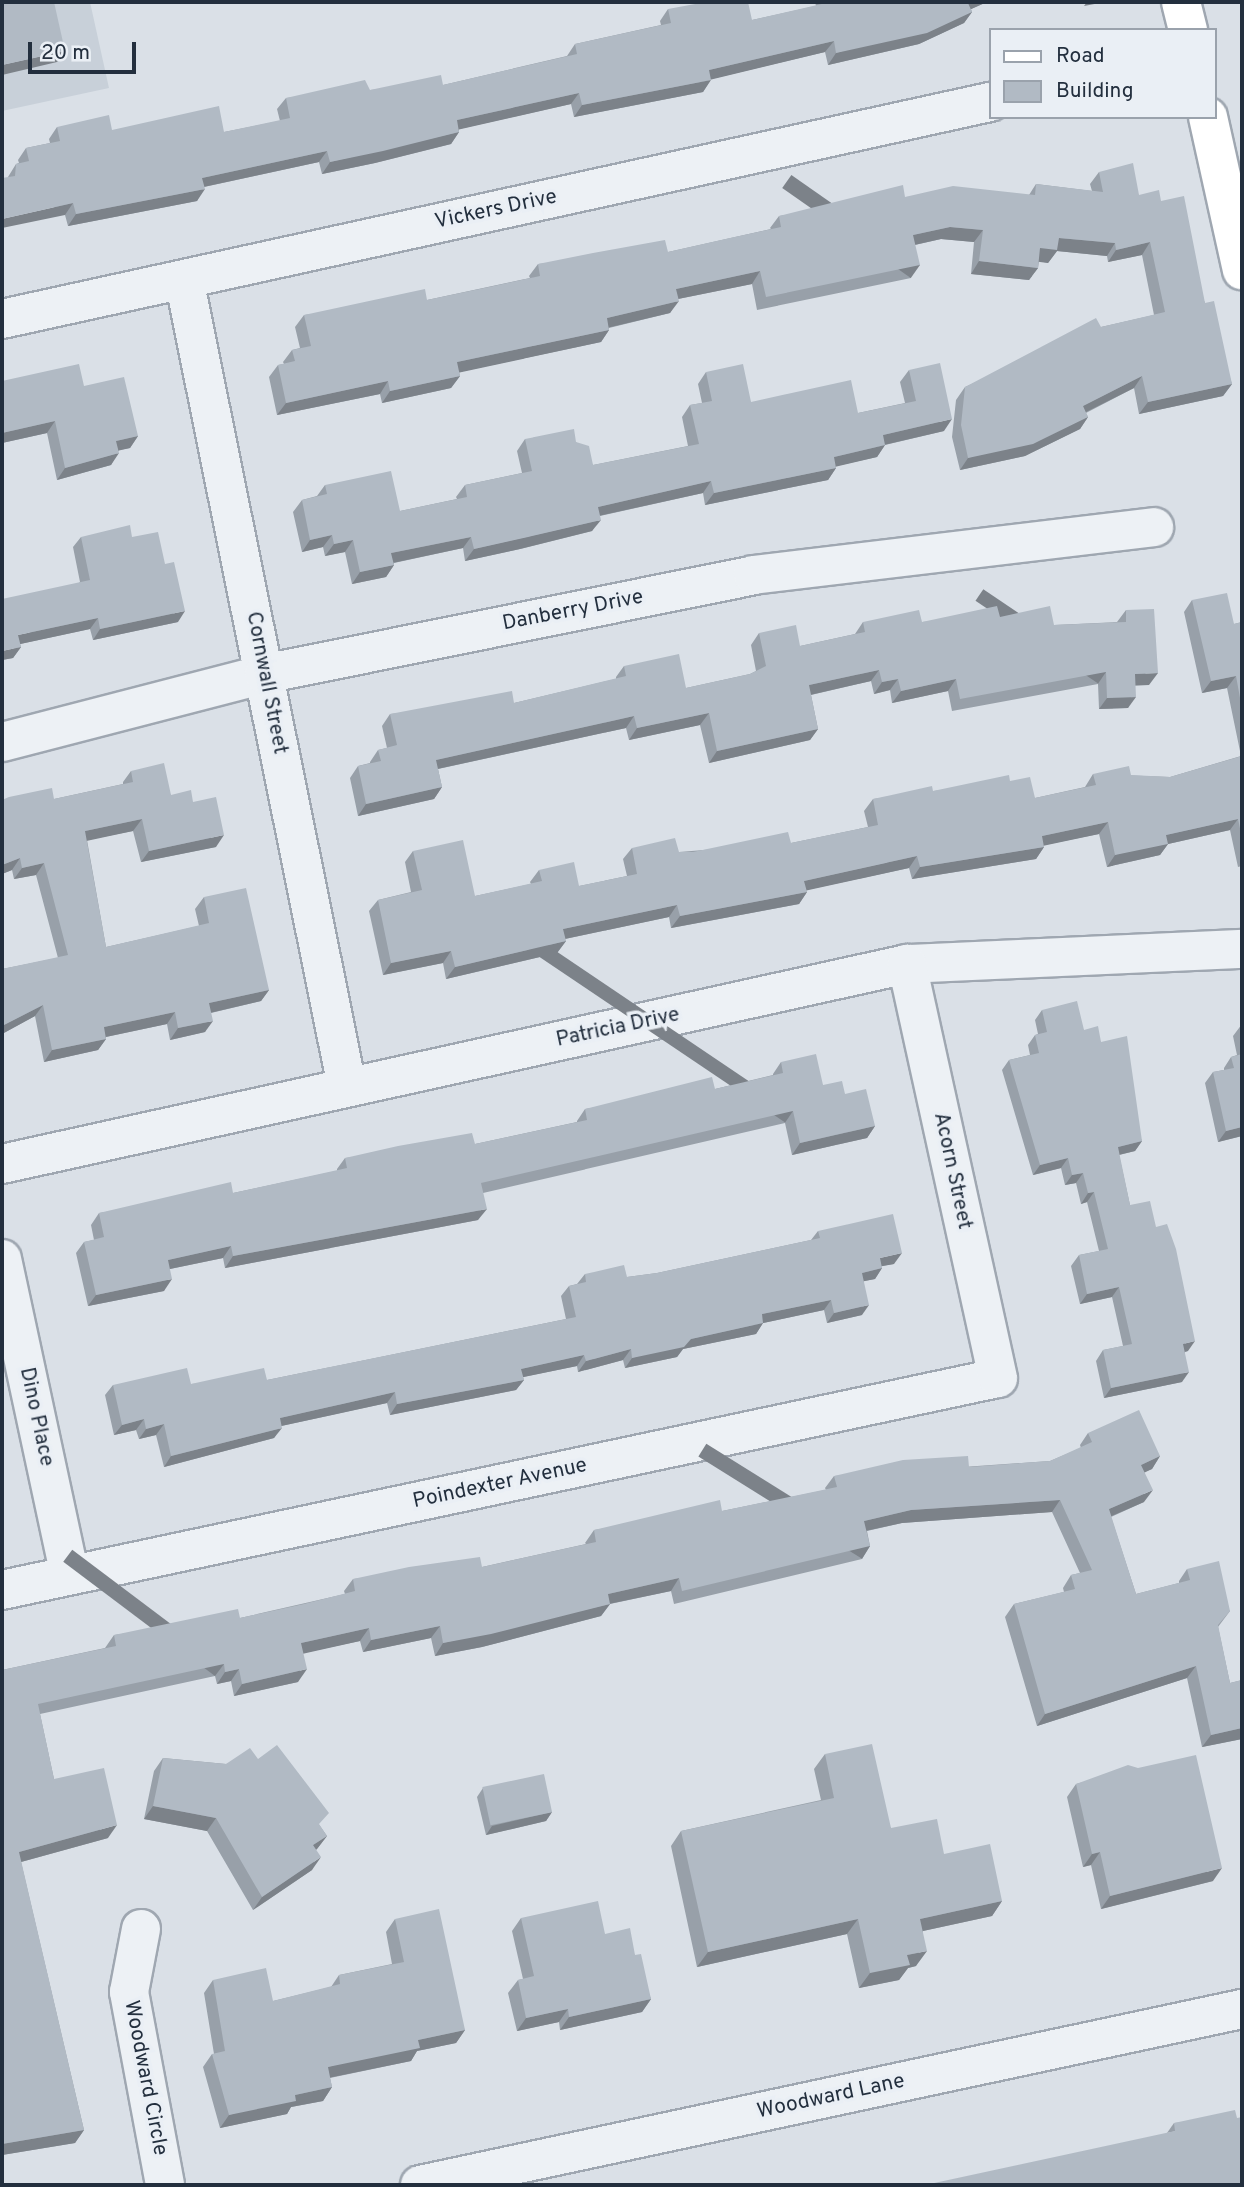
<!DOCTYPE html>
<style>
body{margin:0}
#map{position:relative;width:1244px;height:2187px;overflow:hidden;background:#dae0e7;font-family:Overpass,sans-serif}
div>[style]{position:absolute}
.built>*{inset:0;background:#c8d0d9}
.roads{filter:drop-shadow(2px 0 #9fa7b1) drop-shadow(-2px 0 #9fa7b1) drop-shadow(0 2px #9fa7b1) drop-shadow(0 -2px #9fa7b1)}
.minor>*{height:38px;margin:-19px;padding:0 19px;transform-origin:19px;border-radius:19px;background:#edf1f5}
.major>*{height:38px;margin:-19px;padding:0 19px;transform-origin:19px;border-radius:19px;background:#fff}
.wall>*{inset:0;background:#98a0a9}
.shaded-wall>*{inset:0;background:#7c8289;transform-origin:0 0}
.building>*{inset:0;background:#b1bac4;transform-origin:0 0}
span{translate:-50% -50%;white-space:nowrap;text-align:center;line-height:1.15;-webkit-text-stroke:7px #eaeff5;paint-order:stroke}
.street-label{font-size:21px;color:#232f3e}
.frame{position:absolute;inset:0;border:4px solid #232f3e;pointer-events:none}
.legend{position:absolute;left:989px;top:28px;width:228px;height:91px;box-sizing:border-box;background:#eaeff5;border:2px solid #9aa2ac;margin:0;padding:9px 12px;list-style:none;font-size:21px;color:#232f3e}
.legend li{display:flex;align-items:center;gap:14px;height:35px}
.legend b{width:35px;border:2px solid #9aa2ac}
.scale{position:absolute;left:28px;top:42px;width:108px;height:32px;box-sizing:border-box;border:4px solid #232f3e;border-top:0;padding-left:9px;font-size:21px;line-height:24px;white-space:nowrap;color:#232f3e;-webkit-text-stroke:5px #eaeff5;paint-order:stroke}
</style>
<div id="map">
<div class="built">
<i style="clip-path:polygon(2px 2px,90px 2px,109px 88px,2px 111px)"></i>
</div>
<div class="roads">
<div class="minor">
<i style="left:184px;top:279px;width:824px;rotate:78.59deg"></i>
<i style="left:2px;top:319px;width:1012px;rotate:-12.39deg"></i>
<i style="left:2px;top:742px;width:271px;rotate:-14.5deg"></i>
<i style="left:264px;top:674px;width:499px;rotate:-11.4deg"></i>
<i style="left:753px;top:575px;width:404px;rotate:-6.8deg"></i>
<i style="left:2px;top:1164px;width:927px;rotate:-12.46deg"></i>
<i style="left:907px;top:964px;width:335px;rotate:-2.6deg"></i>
<i style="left:2px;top:1259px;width:323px;rotate:77.9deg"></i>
<i style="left:2px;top:1590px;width:1018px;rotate:-12.02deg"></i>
<i style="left:998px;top:1378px;width:424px;rotate:-102.4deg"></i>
<i style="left:141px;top:1929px;width:64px;rotate:100.8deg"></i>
<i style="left:129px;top:1992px;width:196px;rotate:79.4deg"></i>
<i style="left:420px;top:2185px;width:841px;rotate:-12.09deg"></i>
</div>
<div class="major">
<i style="left:1181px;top:2px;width:29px;rotate:76deg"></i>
<i style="left:1208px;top:117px;width:157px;rotate:77.5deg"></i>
</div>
</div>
<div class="wall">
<i style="clip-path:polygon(815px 2px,987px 2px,971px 9px,972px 12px,964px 23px,919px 44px,828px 65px,825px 52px,711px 79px,703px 92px,574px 117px,571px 104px,459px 129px,459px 132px,451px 144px,375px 163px,322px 174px,319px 162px,204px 187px,197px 201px,68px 226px,65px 215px,8px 177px,16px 164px,19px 163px,18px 160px,26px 148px,50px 143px,49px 139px,57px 127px,112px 130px,224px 132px,280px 121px,277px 109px,286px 98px,370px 90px,443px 85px,567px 56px,575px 44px,661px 25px,660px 21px,668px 9px,752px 20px,816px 6px)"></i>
<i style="clip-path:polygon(1099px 172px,1139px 195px,1161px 201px,1205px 303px,1232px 384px,1223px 396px,1139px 414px,1134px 388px,1086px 413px,1088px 417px,1080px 429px,1025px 456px,960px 470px,952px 437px,956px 400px,965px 387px,1101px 327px,1154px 315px,1142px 255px,1108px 262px,1107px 256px,1057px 251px,1048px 263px,1039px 261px,1038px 268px,1029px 280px,971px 274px,974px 242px,941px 239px,915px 245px,911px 278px,757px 310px,752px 284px,678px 299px,670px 313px,609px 328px,609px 330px,601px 342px,459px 372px,460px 376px,451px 388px,382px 403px,380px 394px,277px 415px,269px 377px,278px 365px,284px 364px,283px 362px,292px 350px,300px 348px,295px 327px,304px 315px,427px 300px,530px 278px,529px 276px,538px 264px,668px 252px,771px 229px,770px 228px,779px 216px,905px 197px,1029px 195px,1036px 184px,1092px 191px,1090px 184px)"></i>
<i style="clip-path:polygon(909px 370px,944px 431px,885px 445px,877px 457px,836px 466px,836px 468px,828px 480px,705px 505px,703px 493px,600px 516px,592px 531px,520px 549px,465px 561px,463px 548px,394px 563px,394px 565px,386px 577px,352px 584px,345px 552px,325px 556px,323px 547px,302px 552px,293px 512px,302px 500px,317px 496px,325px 485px,400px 511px,457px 499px,456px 497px,465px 485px,522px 473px,517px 451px,525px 439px,576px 442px,593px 465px,688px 446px,682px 417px,690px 405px,702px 403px,698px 384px,706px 372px,751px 402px,858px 413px,905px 403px,900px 382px)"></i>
<i style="clip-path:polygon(2px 381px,84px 386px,138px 436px,130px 448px,119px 450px,111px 465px,57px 480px,47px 433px,2px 443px)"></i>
<i style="clip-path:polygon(81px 537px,132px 537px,178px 622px,93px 640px,90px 629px,20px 644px,21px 647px,13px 658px,2px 660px,80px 582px,73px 547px)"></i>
<i style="clip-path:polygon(1192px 600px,1234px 624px,1242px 622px,1242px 866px,1238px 867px,1230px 830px,1168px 844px,1160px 855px,1107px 867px,1099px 834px,1044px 845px,1044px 847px,1036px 859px,912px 879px,909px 868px,806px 890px,807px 892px,799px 904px,671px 928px,669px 917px,565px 939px,566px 941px,557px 953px,446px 979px,443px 963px,383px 975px,369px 911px,378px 900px,411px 892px,405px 862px,413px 851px,475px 896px,531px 884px,530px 882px,539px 870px,579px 886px,627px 876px,623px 859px,632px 848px,679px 852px,791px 843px,868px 827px,864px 811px,873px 799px,1010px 781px,1035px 798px,1085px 787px,1093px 774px,1170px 777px,1241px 756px,1227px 688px,1202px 693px,1184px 612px)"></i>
<i style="clip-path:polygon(1126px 610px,1149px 685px,1135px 685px,1128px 708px,1099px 709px,1098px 684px,952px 711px,948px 691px,892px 703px,890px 690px,874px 694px,871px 681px,811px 695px,818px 729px,810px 740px,709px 763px,700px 725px,629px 740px,626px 728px,438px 769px,442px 787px,434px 799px,358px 816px,350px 778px,358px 766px,370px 763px,370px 762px,378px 750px,387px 748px,382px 726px,390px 714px,514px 703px,616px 679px,616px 677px,624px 666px,686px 688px,750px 674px,756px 671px,751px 645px,759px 633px,800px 646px,855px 634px,863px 622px,922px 622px,1000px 617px,1054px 625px,1117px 622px)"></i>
<i style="clip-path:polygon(131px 771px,171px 795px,193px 802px,216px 847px,141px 862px,133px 831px,87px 840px,106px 947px,199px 926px,195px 909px,204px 897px,269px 990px,261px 1001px,211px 1013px,205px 1032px,170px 1040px,167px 1024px,106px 1037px,106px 1039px,98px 1050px,44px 1062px,35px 1016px,2px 1034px,2px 969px,58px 958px,36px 875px,14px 879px,12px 870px,2px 874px,2px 800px,54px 799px,123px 784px,123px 782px)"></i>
<i style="clip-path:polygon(1042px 1010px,1084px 1030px,1101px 1042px,1142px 1141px,1135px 1151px,1119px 1155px,1130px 1205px,1188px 1351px,1185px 1352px,1182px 1382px,1104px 1398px,1096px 1361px,1103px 1350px,1123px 1346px,1112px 1297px,1080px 1304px,1071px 1266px,1079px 1255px,1099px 1251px,1087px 1202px,1081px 1204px,1076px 1183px,1065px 1185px,1061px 1168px,1033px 1175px,1002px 1070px,1009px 1060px,1030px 1055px,1028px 1045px,1035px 1035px,1038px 1034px,1035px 1020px)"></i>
<i style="clip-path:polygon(1242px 1024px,1242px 1136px,1218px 1142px,1205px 1083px,1213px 1072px,1224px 1070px,1224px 1068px,1231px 1057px,1237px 1055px,1233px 1036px)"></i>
<i style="clip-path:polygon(781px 1062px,823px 1085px,845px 1094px,875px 1126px,867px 1138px,792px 1155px,785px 1123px,483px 1193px,478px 1220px,225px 1268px,223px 1258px,170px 1269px,164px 1291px,88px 1306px,76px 1253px,84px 1242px,94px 1240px,91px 1225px,99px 1213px,233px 1193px,337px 1171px,337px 1169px,345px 1158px,475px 1144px,577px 1122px,577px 1121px,585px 1109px,715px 1089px,773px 1075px,773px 1074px)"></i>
<i style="clip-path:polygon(818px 1231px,894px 1264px,881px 1266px,882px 1268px,875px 1279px,864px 1281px,862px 1315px,827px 1323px,824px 1310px,763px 1323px,756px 1334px,683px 1349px,677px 1357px,625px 1368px,623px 1360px,578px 1372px,577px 1366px,523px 1377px,524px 1380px,516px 1390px,390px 1415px,387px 1403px,281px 1426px,274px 1438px,164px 1467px,156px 1435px,139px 1439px,136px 1430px,114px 1435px,105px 1395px,113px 1385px,191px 1384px,267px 1380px,566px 1319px,561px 1296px,569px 1286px,577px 1284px,585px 1274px,627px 1277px,657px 1273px,811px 1240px)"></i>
<i style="clip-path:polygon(1088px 1433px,1160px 1456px,1152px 1469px,1144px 1472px,1144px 1502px,1111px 1517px,1136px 1594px,1179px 1583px,1179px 1581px,1187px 1569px,1230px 1611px,1218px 1627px,1230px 1683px,1242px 1680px,1242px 1739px,1202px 1747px,1187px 1678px,1037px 1726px,1005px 1617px,1014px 1604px,1064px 1592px,1063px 1588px,1071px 1575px,1080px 1573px,1052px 1512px,902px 1523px,867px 1531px,870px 1546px,862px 1559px,674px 1604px,671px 1591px,610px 1604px,601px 1616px,482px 1647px,435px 1656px,431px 1638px,363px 1652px,360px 1641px,303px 1653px,298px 1682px,234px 1696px,231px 1681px,217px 1684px,215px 1676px,40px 1714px,54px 1779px,108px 1838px,21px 1862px,84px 2130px,75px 2143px,2px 2155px,2px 1667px,2px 1670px,105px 1648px,114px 1635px,240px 1618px,345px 1594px,344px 1591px,353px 1579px,482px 1567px,586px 1544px,585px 1543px,594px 1530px,722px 1511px,826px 1490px,825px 1488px,834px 1476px,1050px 1461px,1081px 1448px,1080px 1445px)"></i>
<i style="clip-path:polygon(825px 1754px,891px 1828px,944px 1854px,1002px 1901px,992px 1916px,923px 1931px,916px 1966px,908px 1968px,899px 1980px,859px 1988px,847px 1934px,697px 1967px,671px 1846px,681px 1831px,821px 1800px,814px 1769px)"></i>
<i style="clip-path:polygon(163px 1758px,226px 1764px,258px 1759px,320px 1826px,327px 1836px,316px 1850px,312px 1870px,253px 1910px,207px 1831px,144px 1819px,154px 1771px)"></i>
<i style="clip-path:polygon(1138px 1768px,1213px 1881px,1101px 1909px,1091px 1865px,1083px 1867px,1067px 1797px,1076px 1784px)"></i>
<i style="clip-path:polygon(483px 1788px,552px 1812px,546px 1821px,486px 1835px,477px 1797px)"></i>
<i style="clip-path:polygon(521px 1918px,605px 1934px,635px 1955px,651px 1999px,642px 2012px,560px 2030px,559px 2022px,517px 2031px,508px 1993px,518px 1980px,523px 1979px,512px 1931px)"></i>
<i style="clip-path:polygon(395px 1919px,465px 2030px,456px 2043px,417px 2051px,411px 2061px,330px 2078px,332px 2087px,323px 2101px,291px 2107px,287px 2114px,220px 2128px,203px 2067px,212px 2054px,214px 2054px,204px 1993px,213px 1980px,273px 2001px,331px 1987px,339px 1975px,392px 1964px,386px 1932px)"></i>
<i style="clip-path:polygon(1237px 2118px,1167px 2133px,1174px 2123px)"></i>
</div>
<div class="shaded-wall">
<i style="clip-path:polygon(970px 2px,987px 2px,960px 14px)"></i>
<i style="clip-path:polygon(1087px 2px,1105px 2px,1084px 6px)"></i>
<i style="clip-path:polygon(972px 12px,964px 23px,919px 44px,828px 65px,836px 53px)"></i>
<i style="clip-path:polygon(834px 41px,825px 52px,701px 82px,709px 70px)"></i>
<i style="clip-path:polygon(65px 51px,57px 62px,2px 75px,2px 65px)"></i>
<i style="clip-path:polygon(711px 80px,703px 92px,574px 117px,582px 105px)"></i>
<i style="clip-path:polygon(579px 93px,571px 104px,448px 132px,457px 120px)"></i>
<i style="clip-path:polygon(459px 132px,451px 144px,375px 163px,322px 174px,330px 162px)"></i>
<i style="clip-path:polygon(327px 151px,319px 162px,194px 189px,202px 178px)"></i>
<i style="clip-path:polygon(205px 189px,197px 201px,68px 226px,76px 214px)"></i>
<i style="clip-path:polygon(73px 203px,65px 215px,2px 228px,2px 219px)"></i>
<i style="clip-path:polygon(950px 227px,983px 230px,974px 242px,941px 239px,905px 247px,913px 235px)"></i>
<i style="clip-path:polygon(1059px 238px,1115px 243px,1107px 256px,1057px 251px,1048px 263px,1032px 261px,1040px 248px)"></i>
<i style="clip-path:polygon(1150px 242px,1142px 255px,1108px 262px,1116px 250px)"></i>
<i style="clip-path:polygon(979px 261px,1038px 268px,1029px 280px,971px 274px)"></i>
<i style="left:920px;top:265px;width:16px;height:157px;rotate:125deg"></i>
<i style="clip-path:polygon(760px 271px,752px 284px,668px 301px,676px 289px)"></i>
<i style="clip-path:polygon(679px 301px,670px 313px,598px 330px,607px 318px)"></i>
<i style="clip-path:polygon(609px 330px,601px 342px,448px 375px,457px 362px)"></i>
<i style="clip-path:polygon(460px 376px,451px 388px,382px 403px,390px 391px)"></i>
<i style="clip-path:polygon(1142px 376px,1134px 388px,1074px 418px,1083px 406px)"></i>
<i style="clip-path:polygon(388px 381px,380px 394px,277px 415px,286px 403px)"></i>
<i style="clip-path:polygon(1232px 384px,1223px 396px,1139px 414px,1148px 402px)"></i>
<i style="clip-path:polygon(1088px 417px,1080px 429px,1025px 456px,960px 470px,968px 458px)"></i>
<i style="clip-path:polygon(952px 419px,944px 431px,875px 447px,883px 435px)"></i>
<i style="clip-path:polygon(55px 421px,47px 433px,2px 443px,2px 433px)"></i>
<i style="clip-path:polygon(138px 436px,130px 448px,108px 453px,116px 441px)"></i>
<i style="clip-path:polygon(885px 445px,877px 457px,826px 469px,834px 457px)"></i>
<i style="clip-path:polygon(119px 453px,111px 465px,57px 480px,65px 468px)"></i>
<i style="clip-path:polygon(836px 468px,828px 480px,705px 505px,714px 493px)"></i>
<i style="clip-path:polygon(711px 481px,703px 493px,589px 518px,598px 507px)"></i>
<i style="clip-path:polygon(601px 520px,592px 531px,520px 549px,465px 561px,474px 549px)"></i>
<i style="clip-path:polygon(332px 535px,323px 547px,302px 552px,310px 540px)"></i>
<i style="clip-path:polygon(471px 537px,463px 548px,383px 565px,391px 553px)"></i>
<i style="clip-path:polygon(353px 540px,345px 552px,325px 556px,334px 544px)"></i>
<i style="clip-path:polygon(394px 565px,386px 577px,352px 584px,360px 572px)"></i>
<i style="clip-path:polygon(185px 611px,178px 622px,93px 640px,100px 629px)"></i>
<i style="clip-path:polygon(98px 618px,90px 629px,11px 646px,18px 635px)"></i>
<i style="clip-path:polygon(21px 647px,13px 658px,2px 660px,2px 651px)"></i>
<i style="clip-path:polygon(879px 670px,871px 681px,801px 697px,809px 685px)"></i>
<i style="left:1106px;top:672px;width:14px;height:148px;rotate:124deg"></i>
<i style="clip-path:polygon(1158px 673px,1149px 685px,1127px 686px,1135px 674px)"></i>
<i style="clip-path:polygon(1236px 676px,1227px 688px,1202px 693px,1211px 681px)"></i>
<i style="clip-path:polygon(898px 679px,890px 690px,874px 694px,882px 682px)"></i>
<i style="clip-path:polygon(956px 679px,948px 691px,892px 703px,901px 691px)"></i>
<i style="clip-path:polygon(1136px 697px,1128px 708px,1099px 709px,1107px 698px)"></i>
<i style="clip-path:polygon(709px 713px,700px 725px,629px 740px,637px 728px)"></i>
<i style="clip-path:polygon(634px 716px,626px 728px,428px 771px,436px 760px)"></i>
<i style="clip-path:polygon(818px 729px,810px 740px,709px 763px,717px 751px)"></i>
<i style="clip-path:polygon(442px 787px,434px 799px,358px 816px,366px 804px)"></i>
<i style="clip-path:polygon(142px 819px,133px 831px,77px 843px,85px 831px)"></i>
<i style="clip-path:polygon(1238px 819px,1230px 830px,1168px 844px,1160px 855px,1107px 867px,1115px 855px,1166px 835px)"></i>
<i style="clip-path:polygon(1108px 822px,1099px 834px,1033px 848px,1042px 836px)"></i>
<i style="clip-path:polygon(224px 835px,216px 847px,141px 862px,149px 851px)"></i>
<i style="clip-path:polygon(1044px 847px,1036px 859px,912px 879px,920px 867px)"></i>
<i style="clip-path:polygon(917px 856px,909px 868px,795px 893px,804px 881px)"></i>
<i style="clip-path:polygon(20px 858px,12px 870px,2px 874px,2px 865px)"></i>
<i style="clip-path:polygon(44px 863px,36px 875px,14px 879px,22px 868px)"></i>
<i style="clip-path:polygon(807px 892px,799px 904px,671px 928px,680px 916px)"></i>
<i style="clip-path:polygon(677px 905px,669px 917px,555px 941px,563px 929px)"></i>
<i style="clip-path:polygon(566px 941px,557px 953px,446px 979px,455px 967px)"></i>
<i style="clip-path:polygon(451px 951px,443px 963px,383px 975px,391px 963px)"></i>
<i style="clip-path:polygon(269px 990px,261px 1001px,201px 1015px,209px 1003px)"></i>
<i style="clip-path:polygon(43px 1005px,35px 1016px,2px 1034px,2px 1026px)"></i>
<i style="clip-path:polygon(175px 1012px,167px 1024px,96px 1039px,104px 1027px)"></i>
<i style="clip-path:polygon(213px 1021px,205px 1032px,170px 1040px,178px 1028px)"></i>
<i style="clip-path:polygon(106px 1039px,98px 1050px,44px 1062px,52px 1050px)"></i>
<i style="left:793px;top:1111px;width:14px;height:320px;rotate:124deg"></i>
<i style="clip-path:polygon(875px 1126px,867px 1138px,792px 1155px,800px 1143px)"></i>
<i style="clip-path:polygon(1242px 1127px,1242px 1136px,1218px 1142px,1226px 1131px)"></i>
<i style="clip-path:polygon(1142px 1141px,1135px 1151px,1110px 1157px,1118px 1147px)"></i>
<i style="clip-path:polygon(1068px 1158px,1061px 1168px,1033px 1175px,1040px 1165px)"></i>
<i style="clip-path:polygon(1083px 1173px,1076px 1183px,1065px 1185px,1072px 1175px)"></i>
<i style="clip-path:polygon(1094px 1192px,1087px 1202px,1081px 1204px,1088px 1193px)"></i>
<i style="clip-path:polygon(487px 1209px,478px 1220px,225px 1268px,233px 1256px)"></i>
<i style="clip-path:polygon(231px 1246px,223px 1258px,160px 1271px,168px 1260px)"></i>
<i style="clip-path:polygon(902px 1253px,894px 1264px,872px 1268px,880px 1258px)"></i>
<i style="clip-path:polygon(882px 1268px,875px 1279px,855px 1283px,862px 1273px)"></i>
<i style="clip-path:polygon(172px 1279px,164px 1291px,88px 1306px,96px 1295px)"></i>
<i style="clip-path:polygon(1119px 1287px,1112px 1297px,1080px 1304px,1087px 1294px)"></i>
<i style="clip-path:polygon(831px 1300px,824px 1310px,754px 1325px,762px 1314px)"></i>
<i style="clip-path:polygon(869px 1305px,862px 1315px,827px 1323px,834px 1313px)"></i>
<i style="clip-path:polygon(763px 1323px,756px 1334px,683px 1349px,677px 1357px,625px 1368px,632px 1358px,691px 1339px)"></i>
<i style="clip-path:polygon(1195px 1341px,1188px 1351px,1176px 1354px,1183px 1344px)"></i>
<i style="clip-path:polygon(631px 1349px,623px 1360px,578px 1372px,586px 1361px)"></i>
<i style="clip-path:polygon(584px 1355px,577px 1366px,514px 1379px,521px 1369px)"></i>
<i style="clip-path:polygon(1189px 1372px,1182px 1382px,1104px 1398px,1111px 1388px)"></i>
<i style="clip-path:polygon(524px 1380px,516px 1390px,390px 1415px,397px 1404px)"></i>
<i style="clip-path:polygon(395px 1392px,387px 1403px,272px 1428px,280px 1418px)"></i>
<i style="clip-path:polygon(144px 1419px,136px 1430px,114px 1435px,122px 1425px)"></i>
<i style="clip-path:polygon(164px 1424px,156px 1435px,139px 1439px,146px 1429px)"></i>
<i style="clip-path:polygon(282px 1428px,274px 1438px,164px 1467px,171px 1456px)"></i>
<i style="clip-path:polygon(1160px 1456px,1152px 1469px,1133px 1478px,1141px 1465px)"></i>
<i style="clip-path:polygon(1153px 1490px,1144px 1502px,1100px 1521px,1109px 1509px)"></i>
<i style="clip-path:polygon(1060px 1500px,1052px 1512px,902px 1523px,856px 1533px,864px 1521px,911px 1510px)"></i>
<i style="left:870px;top:1546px;width:15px;height:193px;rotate:122deg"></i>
<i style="clip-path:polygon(679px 1578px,671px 1591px,599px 1606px,608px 1594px)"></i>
<i style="clip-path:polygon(610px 1604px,601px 1616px,482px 1647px,435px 1656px,443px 1643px)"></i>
<i style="clip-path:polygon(440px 1626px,431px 1638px,363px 1652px,371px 1640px)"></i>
<i style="clip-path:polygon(369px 1628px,360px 1641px,293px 1656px,301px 1643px)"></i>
<i style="left:224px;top:1664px;width:15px;height:190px;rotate:127deg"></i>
<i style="clip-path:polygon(1196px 1666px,1187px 1678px,1037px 1726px,1045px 1714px)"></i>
<i style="clip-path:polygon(239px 1669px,231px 1681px,217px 1684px,225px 1672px)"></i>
<i style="clip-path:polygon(307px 1669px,298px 1682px,234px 1696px,242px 1684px)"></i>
<i style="clip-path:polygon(1242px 1728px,1242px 1739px,1202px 1747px,1211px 1735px)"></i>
<i style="clip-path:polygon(153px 1806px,216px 1818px,207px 1831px,144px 1819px)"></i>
<i style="clip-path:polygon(552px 1812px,546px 1821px,486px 1835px,492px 1826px)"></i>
<i style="clip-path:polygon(117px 1825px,108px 1838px,10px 1865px,19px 1852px)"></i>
<i style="clip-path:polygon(327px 1836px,317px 1849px,304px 1858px,313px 1845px)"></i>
<i style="clip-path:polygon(1100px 1852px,1091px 1865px,1083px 1867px,1092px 1854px)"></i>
<i style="clip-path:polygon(321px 1857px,312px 1870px,253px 1910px,262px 1897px)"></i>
<i style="clip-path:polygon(1222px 1868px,1213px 1881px,1101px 1909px,1110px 1896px)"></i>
<i style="clip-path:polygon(1002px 1901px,992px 1916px,909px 1934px,920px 1919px)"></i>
<i style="clip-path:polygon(858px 1919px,847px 1934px,697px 1967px,708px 1952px)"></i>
<i style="clip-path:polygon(927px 1951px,916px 1966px,908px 1968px,899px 1980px,859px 1988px,870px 1973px,907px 1955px)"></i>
<i style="clip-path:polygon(651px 1999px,642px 2012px,560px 2030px,569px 2017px)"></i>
<i style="clip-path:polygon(568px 2009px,559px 2022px,517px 2031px,526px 2018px)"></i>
<i style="clip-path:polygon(465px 2030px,456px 2043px,417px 2051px,411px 2061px,318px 2080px,328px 2067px,418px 2040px)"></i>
<i style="clip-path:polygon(332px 2087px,323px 2101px,291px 2107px,287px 2114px,220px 2128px,229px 2115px,295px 2095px)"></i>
<i style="clip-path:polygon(84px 2130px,75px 2143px,2px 2155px,2px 2144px)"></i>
</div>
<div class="building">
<i style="clip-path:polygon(2px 2px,54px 2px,65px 51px,2px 65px)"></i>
<i style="clip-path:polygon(706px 2px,748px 2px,752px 20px,826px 3px,825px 2px,970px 2px,968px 3px,972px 12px,927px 33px,836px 53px,834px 41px,709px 70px,711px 80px,582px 105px,579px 93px,457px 120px,459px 132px,383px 151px,330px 162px,327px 151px,202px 178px,205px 189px,76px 214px,73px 203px,2px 219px,2px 178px,15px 176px,16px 164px,29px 161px,26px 148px,60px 141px,57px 127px,109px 115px,112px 130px,219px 106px,224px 132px,290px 118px,286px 98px,365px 80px,370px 90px,441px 75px,443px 85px,577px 54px,575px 44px,671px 23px,668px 9px)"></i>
<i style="clip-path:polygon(1133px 163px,1139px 195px,1159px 190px,1161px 201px,1184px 196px,1205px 303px,1214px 301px,1232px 384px,1148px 402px,1142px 376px,1083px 406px,1088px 417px,1033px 444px,968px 458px,961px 425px,965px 387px,1096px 318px,1101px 327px,1165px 312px,1150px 242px,1116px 250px,1115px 243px,1059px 238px,1057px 250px,1040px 248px,1038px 268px,979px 261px,983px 230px,950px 227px,913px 235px,920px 265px,766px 297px,760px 271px,676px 289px,679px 301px,607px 318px,609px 330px,457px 362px,460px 376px,390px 391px,388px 381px,286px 403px,278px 365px,295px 361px,292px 350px,311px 346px,304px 315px,425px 289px,427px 300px,489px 287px,540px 276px,538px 264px,593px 253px,665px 240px,668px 252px,730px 238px,781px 227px,779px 216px,903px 185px,905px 197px,953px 186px,1035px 195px,1036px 184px,1103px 192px,1099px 172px)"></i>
<i style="clip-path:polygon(940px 363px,952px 419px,883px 435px,885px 445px,834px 457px,836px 468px,714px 493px,711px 481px,598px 507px,601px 520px,528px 537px,474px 549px,471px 537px,391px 553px,394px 565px,360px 572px,353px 540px,334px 544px,332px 535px,310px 540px,302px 500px,327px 494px,325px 485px,391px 471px,400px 511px,467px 497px,465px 485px,532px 471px,525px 439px,574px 429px,576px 442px,589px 446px,593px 465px,699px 444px,690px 405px,712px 401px,706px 372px,743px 364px,751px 402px,851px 380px,858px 413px,916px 401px,909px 370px)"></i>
<i style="clip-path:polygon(79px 364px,84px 386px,124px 377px,138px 436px,116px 441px,119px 453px,65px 468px,55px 421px,2px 433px,2px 381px)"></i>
<i style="clip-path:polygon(130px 525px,132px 537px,158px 532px,165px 564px,174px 562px,185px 611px,100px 629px,98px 618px,18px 635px,21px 647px,2px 651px,2px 599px,90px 580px,81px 537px)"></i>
<i style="clip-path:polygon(1227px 593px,1234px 624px,1242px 622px,1242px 709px,1236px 676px,1211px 681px,1192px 600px)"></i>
<i style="clip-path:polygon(997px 606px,1000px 617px,1050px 606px,1054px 625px,1126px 622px,1126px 610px,1154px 609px,1158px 673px,1135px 674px,1136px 697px,1107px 698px,1106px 672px,960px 699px,956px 679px,901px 691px,898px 679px,882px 682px,879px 670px,809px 685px,818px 729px,717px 751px,709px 713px,637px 728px,634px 716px,436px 760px,442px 787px,366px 804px,358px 766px,381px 761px,378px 750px,397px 745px,390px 714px,512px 691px,514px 703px,626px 676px,624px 666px,679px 654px,686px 688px,750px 674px,766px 666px,759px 633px,796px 625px,800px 646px,865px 632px,863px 622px,919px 610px,922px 622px)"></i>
<i style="clip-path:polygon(1242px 756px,1242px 838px,1238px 819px,1166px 835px,1168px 844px,1115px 855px,1108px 822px,1042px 836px,1044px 847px,920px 867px,917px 856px,804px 881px,807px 892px,680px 916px,677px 905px,563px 929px,566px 941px,455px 967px,451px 951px,391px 963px,378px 900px,422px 890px,413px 851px,463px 840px,475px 896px,542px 881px,539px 870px,574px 862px,579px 886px,637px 874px,632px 848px,675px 838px,679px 852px,693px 852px,788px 832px,791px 843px,878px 825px,873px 799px,932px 786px,933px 791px,1009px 775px,1010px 781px,1030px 777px,1035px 798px,1096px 785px,1093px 774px,1129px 766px,1131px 775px,1170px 777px)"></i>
<i style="clip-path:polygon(164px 763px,171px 795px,191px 790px,193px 802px,216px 797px,224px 835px,149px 851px,142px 819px,85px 831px,106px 947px,209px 923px,204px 897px,246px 888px,269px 990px,209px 1003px,213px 1021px,178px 1028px,175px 1012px,104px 1027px,106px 1039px,52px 1050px,43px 1005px,2px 1026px,2px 969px,68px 955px,44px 863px,22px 868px,20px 858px,2px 865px,2px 800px,9px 797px,52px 788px,54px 799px,133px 782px,131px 771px)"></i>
<i style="clip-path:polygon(1077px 1001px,1084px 1030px,1098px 1026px,1101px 1042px,1127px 1036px,1142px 1141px,1118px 1147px,1130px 1205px,1150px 1201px,1156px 1227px,1167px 1224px,1176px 1249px,1195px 1341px,1183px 1344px,1189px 1372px,1111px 1388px,1103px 1350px,1132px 1344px,1119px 1287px,1087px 1294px,1079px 1255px,1108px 1249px,1094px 1192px,1088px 1193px,1083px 1173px,1072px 1175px,1068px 1158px,1040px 1165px,1009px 1060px,1039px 1053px,1035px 1035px,1047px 1032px,1042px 1010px)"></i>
<i style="clip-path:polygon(816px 1054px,823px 1085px,842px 1081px,845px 1094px,866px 1089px,875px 1126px,800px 1143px,793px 1111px,481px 1183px,487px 1209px,233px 1256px,231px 1246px,168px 1260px,172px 1279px,96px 1295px,84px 1242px,104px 1237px,99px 1213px,231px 1182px,233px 1193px,347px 1168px,345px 1158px,398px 1146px,472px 1133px,475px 1144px,587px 1120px,585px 1109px,712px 1077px,715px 1089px,783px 1073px,781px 1062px)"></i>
<i style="clip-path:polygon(1242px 1054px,1242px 1127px,1226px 1131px,1213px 1072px,1234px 1068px,1231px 1057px)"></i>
<i style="clip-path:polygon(893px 1214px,902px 1253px,880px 1258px,882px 1268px,862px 1273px,869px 1305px,834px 1313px,831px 1300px,762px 1314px,763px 1323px,691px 1339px,684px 1347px,632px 1358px,631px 1349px,586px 1361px,584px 1355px,521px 1369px,524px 1380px,397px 1404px,395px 1392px,280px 1418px,282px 1428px,171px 1456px,164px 1424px,146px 1429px,144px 1419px,122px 1425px,113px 1385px,187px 1368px,191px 1384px,264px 1368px,267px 1380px,576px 1317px,569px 1286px,586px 1282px,585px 1274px,624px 1265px,627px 1277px,657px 1273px,820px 1238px,818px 1231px)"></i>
<i style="clip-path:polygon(1139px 1410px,1160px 1456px,1141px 1465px,1153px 1490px,1109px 1509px,1136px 1594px,1190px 1580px,1187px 1569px,1219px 1561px,1230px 1611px,1218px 1625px,1230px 1683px,1242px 1680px,1242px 1728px,1211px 1735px,1196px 1666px,1045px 1714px,1014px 1604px,1075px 1589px,1071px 1575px,1092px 1570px,1060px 1500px,911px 1510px,864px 1521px,870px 1546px,682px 1591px,679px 1578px,608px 1594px,610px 1604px,491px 1634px,443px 1643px,440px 1626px,371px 1640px,369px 1628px,301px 1643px,307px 1669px,242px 1684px,239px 1669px,225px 1672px,224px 1664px,38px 1704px,54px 1779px,104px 1768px,117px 1825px,19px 1852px,84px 2130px,2px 2144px,2px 1667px,2px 1670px,116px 1646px,114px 1635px,238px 1609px,240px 1618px,304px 1604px,355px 1591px,353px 1579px,409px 1567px,480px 1557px,482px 1567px,596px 1542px,594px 1530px,720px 1500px,722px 1511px,837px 1487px,834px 1476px,903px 1460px,968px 1456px,969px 1467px,1050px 1461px,1092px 1442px,1088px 1433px)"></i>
<i style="clip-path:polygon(872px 1744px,891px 1828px,937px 1819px,944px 1854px,990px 1844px,1002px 1901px,920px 1919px,927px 1951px,907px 1955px,910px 1965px,870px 1973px,858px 1919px,708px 1952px,681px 1831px,834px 1798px,825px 1754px)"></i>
<i style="clip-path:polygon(277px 1745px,329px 1813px,319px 1824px,327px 1836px,313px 1845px,321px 1857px,262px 1897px,216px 1818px,153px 1806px,163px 1758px,226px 1764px,250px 1748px,258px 1759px)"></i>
<i style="clip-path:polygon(1196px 1755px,1222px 1868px,1110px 1896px,1100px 1852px,1092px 1854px,1076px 1784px,1128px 1765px,1138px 1768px)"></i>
<i style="left:544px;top:1774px;width:39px;height:63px;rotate:78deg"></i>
<i style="clip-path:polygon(598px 1901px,605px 1934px,630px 1928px,635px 1955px,641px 1954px,651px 1999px,569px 2017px,568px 2009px,526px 2018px,518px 1980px,534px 1976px,521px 1918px)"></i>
<i style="clip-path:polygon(439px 1909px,465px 2030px,418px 2040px,420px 2048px,328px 2067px,332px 2087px,295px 2095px,296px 2101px,229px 2115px,212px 2054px,225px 2051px,213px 1980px,266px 1968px,273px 2001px,340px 1984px,339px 1975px,404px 1962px,395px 1919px)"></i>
<i style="clip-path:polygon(1235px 2110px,1237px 2118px,1242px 2117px,1242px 2185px,925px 2185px,1175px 2131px,1174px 2123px)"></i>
</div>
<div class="street-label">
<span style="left:496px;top:210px;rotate:-12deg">Vickers Drive</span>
<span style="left:573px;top:611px;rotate:-11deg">Danberry Drive</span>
<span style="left:266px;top:683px;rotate:79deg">Cornwall Street</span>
<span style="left:618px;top:1028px;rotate:-12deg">Patricia Drive</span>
<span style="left:952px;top:1171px;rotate:78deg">Acorn Street</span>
<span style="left:36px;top:1417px;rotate:78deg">Dino Place</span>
<span style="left:500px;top:1484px;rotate:-12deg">Poindexter Avenue</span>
<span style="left:145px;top:2078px;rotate:79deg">Woodward Circle</span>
<span style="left:831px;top:2097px;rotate:-12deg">Woodward Lane</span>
</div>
<div class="frame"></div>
<ul class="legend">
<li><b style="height:9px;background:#fff"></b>Road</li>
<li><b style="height:19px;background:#b1bac4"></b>Building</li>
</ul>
<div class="scale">20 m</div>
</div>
